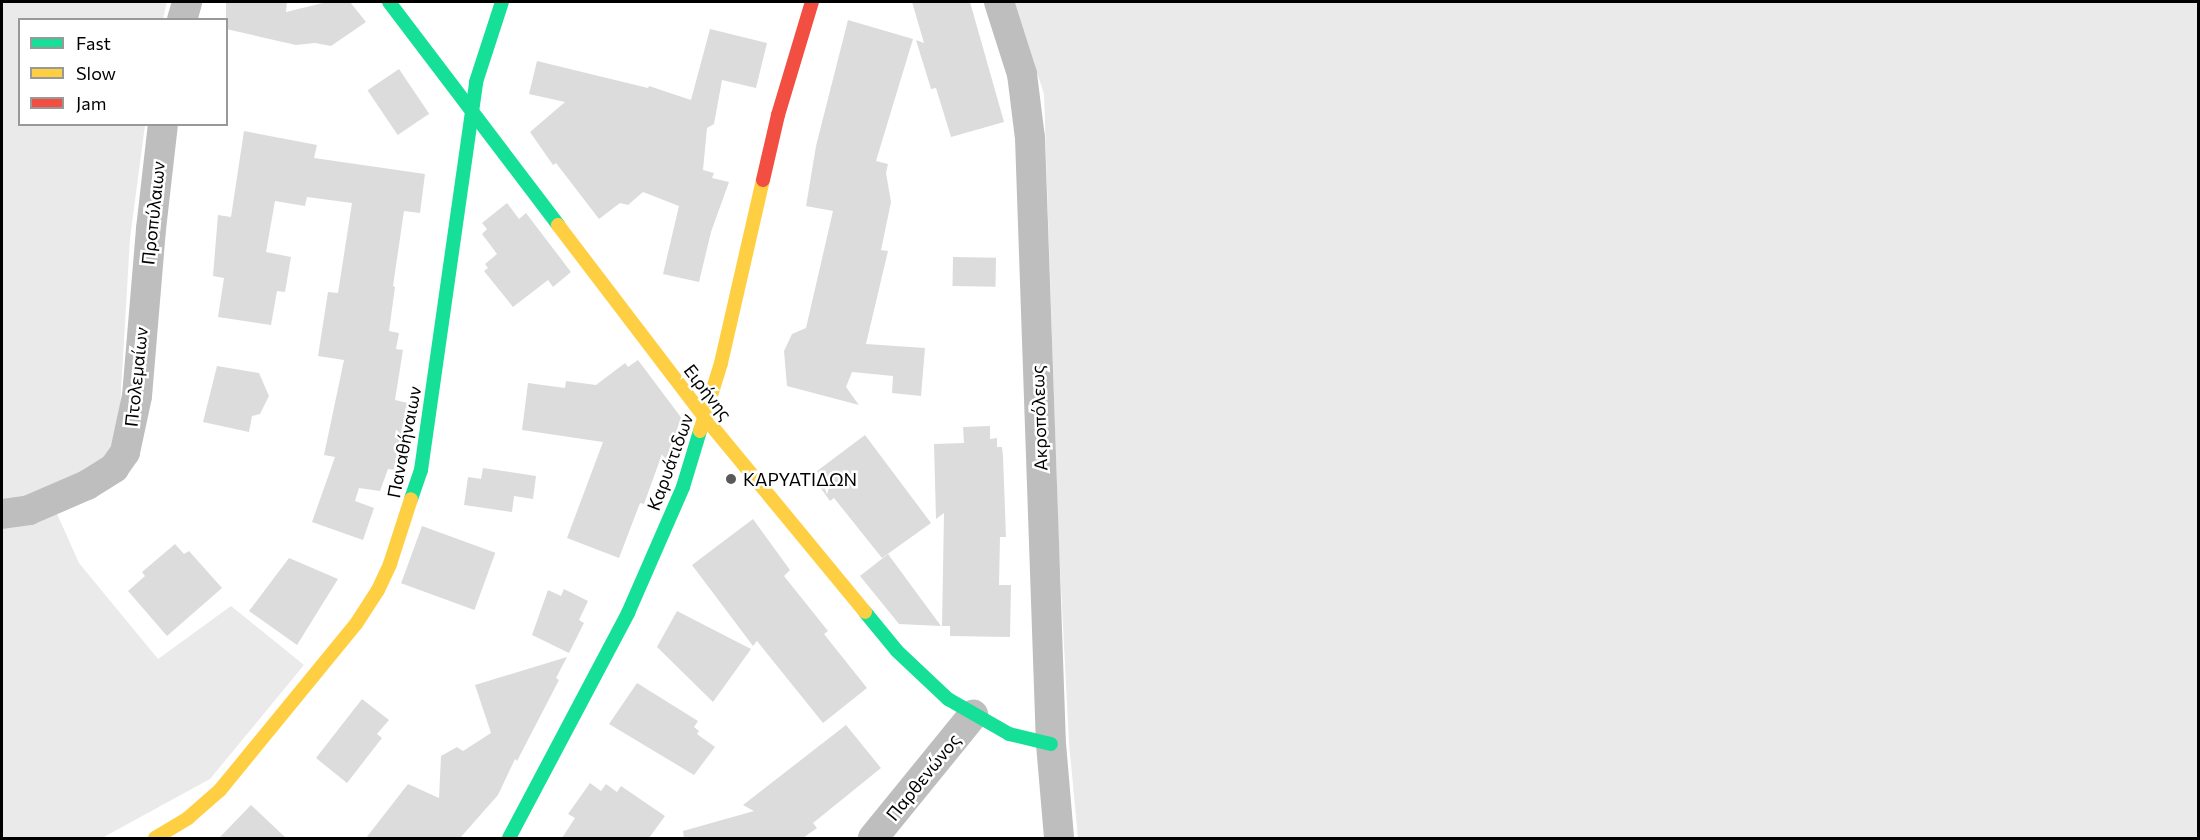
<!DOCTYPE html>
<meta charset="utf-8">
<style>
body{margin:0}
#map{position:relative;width:2200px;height:840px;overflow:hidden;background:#fff;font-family:Commissioner,sans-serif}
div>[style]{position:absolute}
.green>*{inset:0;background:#eaeaea}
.building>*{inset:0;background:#dcdcdc;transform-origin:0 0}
.street>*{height:30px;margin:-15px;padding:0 15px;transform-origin:15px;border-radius:15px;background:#bebebe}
.fast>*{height:14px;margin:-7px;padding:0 7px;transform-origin:7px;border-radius:7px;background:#16e098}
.slow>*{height:14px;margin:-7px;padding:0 7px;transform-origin:7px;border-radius:7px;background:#ffcf43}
.jam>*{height:14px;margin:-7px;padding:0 7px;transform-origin:7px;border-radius:7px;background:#f24e42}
.dots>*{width:16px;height:16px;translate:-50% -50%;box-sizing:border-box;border:3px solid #fff;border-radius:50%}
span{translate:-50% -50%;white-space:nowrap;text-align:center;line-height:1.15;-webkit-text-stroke:5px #fff;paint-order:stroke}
.street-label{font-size:18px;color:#000}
.poi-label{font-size:18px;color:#000}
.left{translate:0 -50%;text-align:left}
.frame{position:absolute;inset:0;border:3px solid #000;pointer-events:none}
.legend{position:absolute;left:18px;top:18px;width:210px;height:108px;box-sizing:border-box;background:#fff;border:2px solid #999;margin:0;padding:8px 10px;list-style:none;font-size:18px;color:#000}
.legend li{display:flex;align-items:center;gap:12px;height:30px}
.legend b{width:30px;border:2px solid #999}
</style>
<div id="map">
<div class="green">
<i style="clip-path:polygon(2px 2px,167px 2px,163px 19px,20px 20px,20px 124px,145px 125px,130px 238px,119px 426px,104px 461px,46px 489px,79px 563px,158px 659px,231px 606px,304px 665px,210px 779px,102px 838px,2px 838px)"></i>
<i style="clip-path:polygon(1014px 2px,2198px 2px,2198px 838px,1078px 838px,1069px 743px,1059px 548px,1044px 94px)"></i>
</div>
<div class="building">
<i style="clip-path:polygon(226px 2px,287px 2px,286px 12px,327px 2px,350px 2px,366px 22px,331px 46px,315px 43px,296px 45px,226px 29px)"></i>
<i style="clip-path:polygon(912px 2px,970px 2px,1004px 122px,951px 137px,936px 88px,931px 89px,916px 40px,924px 43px)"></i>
<i style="clip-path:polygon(848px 20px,913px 39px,876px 161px,888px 164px,886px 173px,891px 202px,881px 250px,888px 251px,866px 344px,925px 348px,921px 396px,892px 393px,893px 376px,852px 372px,846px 387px,859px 405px,787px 386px,784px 351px,792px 334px,806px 328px,833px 211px,806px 206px,816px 146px)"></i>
<i style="clip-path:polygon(710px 29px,767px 43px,756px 88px,722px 80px,714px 124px,707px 128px,703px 170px,714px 173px,712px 178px,729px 182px,711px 232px,699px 282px,663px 274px,679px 206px,643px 192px,628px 205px,620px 203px,599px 219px,556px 163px,553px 165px,530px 132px,565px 102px,529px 94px,537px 61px,648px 88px,649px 86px,691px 100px)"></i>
<i style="left:399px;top:69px;width:54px;height:38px;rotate:56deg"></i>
<i style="clip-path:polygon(244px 131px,317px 145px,314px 158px,425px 174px,420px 213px,404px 211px,393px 286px,395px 287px,389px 331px,399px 333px,396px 349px,403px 350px,395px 400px,408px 403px,401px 446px,396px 470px,388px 469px,380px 491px,359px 488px,355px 501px,374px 508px,363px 540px,312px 522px,335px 457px,324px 455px,344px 360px,318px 356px,328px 292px,338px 293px,352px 203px,307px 197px,305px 206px,275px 201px,266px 252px,291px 257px,285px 292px,277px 291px,271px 325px,218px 317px,224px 278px,213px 276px,218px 215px,231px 217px)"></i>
<i style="clip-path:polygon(507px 203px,519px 219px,526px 213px,571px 272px,553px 287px,548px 280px,513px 307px,484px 271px,488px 268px,485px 264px,497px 254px,482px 234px,487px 229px,482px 223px)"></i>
<i style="left:953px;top:257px;width:43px;height:29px;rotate:1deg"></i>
<i style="clip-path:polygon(638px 360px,683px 420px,667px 459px,661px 457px,644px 504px,640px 503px,619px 558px,567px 538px,603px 442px,522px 430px,528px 383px,565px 388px,566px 381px,596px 385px,625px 363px,628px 367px)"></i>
<i style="clip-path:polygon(217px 366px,259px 373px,269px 396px,260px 414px,252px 416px,249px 432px,203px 422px)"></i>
<i style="clip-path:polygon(990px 426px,990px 439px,997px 438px,997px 447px,1002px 447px,1003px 456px,1006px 537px,1000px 537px,999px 585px,1011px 585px,1010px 637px,950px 636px,950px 626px,942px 626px,944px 513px,936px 519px,934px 444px,964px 443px,963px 427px)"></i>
<i style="clip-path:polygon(865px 435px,931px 523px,882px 558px,834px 498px,830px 501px,815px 480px,821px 476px,817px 471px)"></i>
<i style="clip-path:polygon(483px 468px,536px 476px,533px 499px,514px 496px,512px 512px,464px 505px,468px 477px,481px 479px)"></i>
<i style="clip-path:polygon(753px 519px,790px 570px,784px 576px,828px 631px,824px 634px,867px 688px,823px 723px,757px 641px,753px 646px,692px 565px)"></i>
<i style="left:422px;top:526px;width:78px;height:61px;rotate:20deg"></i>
<i style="clip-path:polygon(175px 544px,184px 554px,189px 551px,222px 588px,167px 636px,128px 591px,145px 576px,142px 572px)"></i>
<i style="clip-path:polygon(888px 554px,941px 626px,899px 624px,860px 576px)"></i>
<i style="clip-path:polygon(289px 558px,338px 579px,297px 645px,249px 611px)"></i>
<i style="clip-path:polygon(564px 589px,588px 601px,579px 620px,584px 623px,569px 653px,532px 635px,548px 590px,561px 596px)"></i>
<i style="clip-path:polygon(677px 611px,751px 649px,713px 702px,657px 647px)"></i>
<i style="clip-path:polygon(567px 657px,556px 678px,559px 680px,517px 761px,515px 759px,498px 795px,460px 838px,366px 838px,408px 784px,439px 798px,441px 756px,457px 747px,463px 751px,491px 733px,475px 685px)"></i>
<i style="clip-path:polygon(637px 683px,698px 721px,694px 727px,699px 731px,697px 734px,715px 747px,694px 775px,609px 724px)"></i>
<i style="clip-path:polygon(362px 699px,389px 720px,377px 734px,382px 738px,347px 783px,316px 758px)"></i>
<i style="clip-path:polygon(846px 725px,881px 768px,813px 823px,817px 828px,803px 838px,684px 838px,683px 831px,754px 811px,743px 805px)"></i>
<i style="clip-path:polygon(590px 783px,601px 791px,606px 784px,617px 792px,621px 786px,665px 816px,649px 838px,562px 838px,575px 818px,568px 814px)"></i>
<i style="clip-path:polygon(251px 805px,286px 838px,219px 838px)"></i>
</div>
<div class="street">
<i style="left:999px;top:2px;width:76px;rotate:72.3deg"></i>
<i style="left:1022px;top:74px;width:64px;rotate:82.9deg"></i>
<i style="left:1030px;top:138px;width:606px;rotate:88.02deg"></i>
<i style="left:1051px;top:744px;width:94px;rotate:85.1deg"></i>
<i style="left:182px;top:20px;width:19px;rotate:-74deg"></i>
<i style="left:2px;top:514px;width:27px;rotate:-8deg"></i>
<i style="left:29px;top:510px;width:63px;rotate:-23.3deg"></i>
<i style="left:87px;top:485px;width:32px;rotate:-32deg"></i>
<i style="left:114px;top:468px;width:19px;rotate:-55deg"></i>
<i style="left:125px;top:452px;width:57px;rotate:-77.9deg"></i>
<i style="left:137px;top:396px;width:168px;rotate:-85.2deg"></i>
<i style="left:151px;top:229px;width:106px;rotate:-83.5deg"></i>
<i style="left:873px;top:838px;width:159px;rotate:-50.9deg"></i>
</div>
<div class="fast">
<i style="left:389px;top:2px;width:280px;rotate:52.8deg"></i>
<i style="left:411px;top:499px;width:31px;rotate:-71deg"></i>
<i style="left:421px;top:470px;width:392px;rotate:-81.9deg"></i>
<i style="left:476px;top:82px;width:84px;rotate:-72deg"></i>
<i style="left:865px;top:612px;width:50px;rotate:50.6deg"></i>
<i style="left:897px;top:651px;width:70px;rotate:43.3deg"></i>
<i style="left:948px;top:699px;width:70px;rotate:29.8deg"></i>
<i style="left:1009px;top:734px;width:43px;rotate:13.4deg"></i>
<i style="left:509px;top:838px;width:255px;rotate:-62.1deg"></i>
<i style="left:628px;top:613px;width:137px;rotate:-66.4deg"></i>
<i style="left:683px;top:487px;width:59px;rotate:-73.1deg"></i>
</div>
<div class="slow">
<i style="left:558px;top:225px;width:244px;rotate:52.7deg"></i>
<i style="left:706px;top:419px;width:250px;rotate:50.5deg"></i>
<i style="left:700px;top:431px;width:71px;rotate:-72.8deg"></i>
<i style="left:721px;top:363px;width:188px;rotate:-77.1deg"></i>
<i style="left:155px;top:838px;width:39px;rotate:-31deg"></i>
<i style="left:188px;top:818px;width:43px;rotate:-41.2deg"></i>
<i style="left:220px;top:790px;width:215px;rotate:-50.7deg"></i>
<i style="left:356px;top:624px;width:40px;rotate:-57.1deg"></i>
<i style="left:378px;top:590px;width:29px;rotate:-65deg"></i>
<i style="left:390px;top:564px;width:68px;rotate:-72.1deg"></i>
</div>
<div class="jam">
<i style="left:763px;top:180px;width:67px;rotate:-77deg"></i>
<i style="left:778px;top:115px;width:118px;rotate:-73.3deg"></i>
</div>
<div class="dots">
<i style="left:731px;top:479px;background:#595959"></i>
</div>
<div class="street-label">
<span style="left:153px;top:213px;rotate:-84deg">Προπύλαιων</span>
<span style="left:136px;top:377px;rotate:-84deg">Πτολεμαίων</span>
<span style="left:708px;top:392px;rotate:52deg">Ειρήνης</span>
<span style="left:1039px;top:418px;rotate:-92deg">Ακροπόλεως</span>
<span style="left:404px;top:442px;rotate:-79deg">Παναθήναιων</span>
<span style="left:670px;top:462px;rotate:-70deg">Καρυάτιδων</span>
<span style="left:923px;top:777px;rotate:-51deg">Παρθενώνος</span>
</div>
<div class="poi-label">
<span class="left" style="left:743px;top:479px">ΚΑΡΥΑΤΙΔΩΝ</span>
</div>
<div class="frame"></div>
<ul class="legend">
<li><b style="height:8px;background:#16e098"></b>Fast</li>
<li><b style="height:8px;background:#ffcf43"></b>Slow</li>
<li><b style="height:8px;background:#f24e42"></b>Jam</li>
</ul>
</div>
